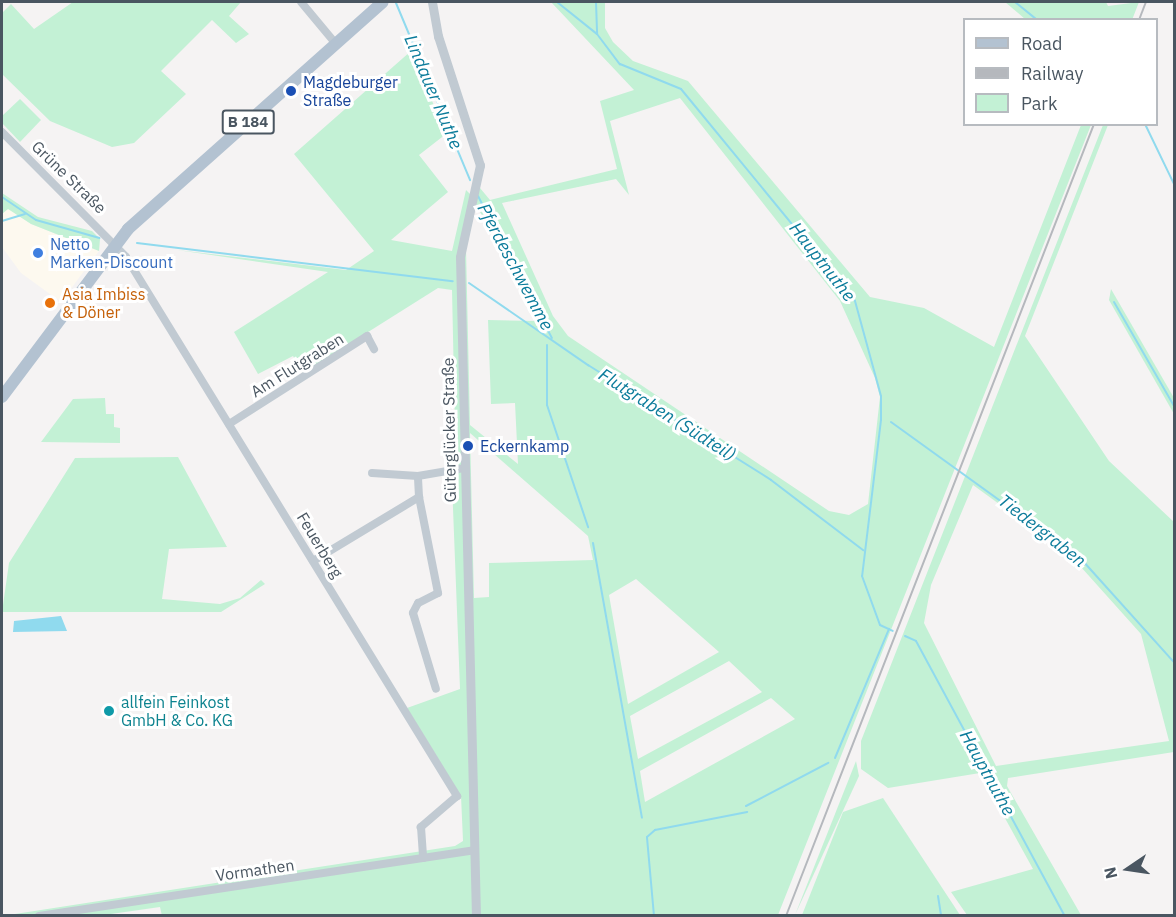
<!DOCTYPE html>
<meta charset="utf-8">
<style>
body{margin:0}
#map{position:relative;width:1176px;height:917px;overflow:hidden;background:#f5f3f3;font-family:"IBM Plex Sans",sans-serif}
div>[style]{position:absolute}
.commercial>*{inset:0;background:#fdf9ef}
.green>*{inset:0;background:#c3f1d5}
.water>*{inset:0;background:#90daee}
.stream>*{height:2px;margin:-1px;padding:0 1px;transform-origin:1px;border-radius:1px;background:#90daee}
.minor>*{height:8px;margin:-4px;padding:0 4px;transform-origin:4px;border-radius:4px;background:#c1cad2}
.tertiary>*{height:9px;margin:-4.5px;padding:0 4.5px;transform-origin:4.5px;border-radius:4.5px;background:#c1cad2}
.primary>*{height:12px;margin:-6px;padding:0 6px;transform-origin:6px;border-radius:6px;background:#b3c2d1}
.rail>*{height:2px;margin:-1px;padding:0 1px;transform-origin:1px;border-radius:1px;background:#b5b8bd}
.dots>*{width:16px;height:16px;translate:-50% -50%;box-sizing:border-box;border:3px solid #fff;border-radius:50%}
span{translate:-50% -50%;white-space:nowrap;text-align:center;line-height:1.15;-webkit-text-stroke:6px #fff;paint-order:stroke}
.shield-label span{padding:2px 4px;background:#fff;border:2px solid;border-radius:4px;-webkit-text-stroke-width:0}
.shield-label{font-size:15px;color:#4a5661;font-weight:700}
.transit-label{font-size:16px;color:#164399}
.left{translate:0 -50%;text-align:left}
.street-label{font-size:16px;color:#4a5661}
.shop-label{font-size:16px;color:#366cbe}
.food-label{font-size:16px;color:#c56008}
.culture-label{font-size:16px;color:#0d838f}
.water-label{font-size:18px;color:#0c7c9b;font-style:italic}
.frame{position:absolute;inset:0;border:3px solid #4a5661;pointer-events:none}
.legend{position:absolute;left:963px;top:18px;width:195px;height:108px;box-sizing:border-box;background:#fff;border:2px solid #b7bbc0;margin:0;padding:8px 10px;list-style:none;font-size:18px;color:#4a5661}
.legend li{display:flex;align-items:center;gap:12px;height:30px}
.legend b{width:30px;border:2px solid #b7bbc0}
.north{position:absolute;left:1098px;top:839px;width:60px;height:60px;-webkit-text-stroke:4px #fff;paint-order:stroke;rotate:257deg;font-size:16px;font-weight:700;line-height:24px;text-align:center;color:#4a5661}
.north::after{content:'';display:block;margin:auto;width:21px;height:27px;background:#4a5661;clip-path:polygon(50% 0,100% 100%,50% 72%,0 100%)}
</style>
<div id="map">
<div class="commercial">
<i style="clip-path:polygon(8px 208px,31px 224px,99px 251px,61px 302px,21px 273px,2px 247px,2px 214px)"></i>
</div>
<div class="green">
<i style="clip-path:polygon(73px 2px,241px 2px,229px 16px,249px 34px,236px 43px,212px 20px,161px 71px,186px 94px,134px 143px,112px 147px,50px 121px,2px 74px,2px 13px,11px 4px,34px 29px)"></i>
<i style="clip-path:polygon(evenodd,551px 2px,605px 2px,605px 28px,613px 42px,633px 61px,688px 81px,870px 297px,924px 308px,994px 347px,1081px 125px,1091px 125px,778px 915px,162px 916px,160px 907px,97px 916px,2px 916px,455px 846px,463px 841px,461px 796px,407px 708px,460px 689px,450px 431px,455px 430px,452px 290px,438px 288px,303px 373px,293px 356px,258px 374px,234px 332px,328px 272px,177px 250px,346px 270px,374px 251px,294px 154px,411px 51px,446px 134px,419px 155px,448px 192px,391px 240px,452px 251px,466px 190px,474px 198px,480px 188px,490px 200px,617px 169px,600px 101px,634px 90px,551px 2px,680px 98px,840px 301px,875px 378px,880px 397px,868px 504px,849px 515px,829px 511px,568px 336px,553px 316px,502px 203px,616px 179px,629px 195px,610px 121px,680px 98px,551px 2px,474px 200px,535px 321px,488px 320px,491px 404px,515px 403px,518px 464px,470px 425px,466px 248px,474px 200px,551px 2px,470px 433px,588px 536px,593px 560px,489px 563px,489px 597px,474px 598px,470px 433px,551px 2px,636px 579px,719px 652px,628px 704px,609px 595px,636px 579px,551px 2px,729px 661px,762px 692px,638px 759px,630px 716px,729px 661px,551px 2px,771px 698px,795px 719px,645px 802px,640px 771px,771px 698px)"></i>
<i style="clip-path:polygon(1005px 2px,1106px 2px,1108px 6px,1139px 2px,1132px 20px,1025px 19px)"></i>
<i style="clip-path:polygon(20px 99px,41px 120px,20px 142px,2px 123px,2px 116px)"></i>
<i style="clip-path:polygon(evenodd,1103px 125px,1108px 125px,1025px 336px,1109px 461px,1174px 522px,1174px 752px,1008px 778px,1007px 786px,1081px 915px,967px 915px,951px 892px,1033px 869px,980px 773px,888px 788px,861px 769px,861px 741px,1103px 125px,973px 485px,1072px 557px,1141px 634px,1169px 741px,996px 766px,924px 623px,931px 585px,973px 485px)"></i>
<i style="clip-path:polygon(2px 193px,38px 217px,92px 231px,100px 239px,99px 251px,31px 224px,8px 209px,2px 214px)"></i>
<i style="clip-path:polygon(1111px 289px,1174px 398px,1174px 414px,1109px 300px)"></i>
<i style="clip-path:polygon(105px 398px,106px 414px,114px 414px,114px 427px,120px 428px,120px 443px,41px 442px,73px 399px)"></i>
<i style="clip-path:polygon(178px 457px,227px 547px,169px 549px,162px 599px,220px 604px,240px 598px,261px 580px,265px 584px,221px 612px,2px 612px,9px 563px,75px 458px)"></i>
<i style="clip-path:polygon(856px 761px,859px 776px,795px 915px)"></i>
<i style="clip-path:polygon(883px 798px,960px 915px,802px 915px,843px 812px)"></i>
</div>
<div class="water">
<i style="clip-path:polygon(61px 616px,67px 631px,13px 632px,14px 621px)"></i>
</div>
<div class="stream">
<i style="left:557px;top:2px;width:51px;rotate:38.7deg"></i>
<i style="left:597px;top:34px;width:38px;rotate:53deg"></i>
<i style="left:620px;top:64px;width:66px;rotate:22.3deg"></i>
<i style="left:681px;top:89px;width:274px;rotate:50.6deg"></i>
<i style="left:855px;top:301px;width:98px;rotate:74.7deg"></i>
<i style="left:881px;top:396px;width:24px;rotate:90deg"></i>
<i style="left:881px;top:420px;width:157px;rotate:96.9deg"></i>
<i style="left:862px;top:576px;width:52px;rotate:69.8deg"></i>
<i style="left:880px;top:625px;width:14px;rotate:25deg"></i>
<i style="left:596px;top:2px;width:32px;rotate:88deg"></i>
<i style="left:1015px;top:2px;width:28px;rotate:39deg"></i>
<i style="left:396px;top:3px;width:192px;rotate:67.3deg"></i>
<i style="left:1145px;top:124px;width:67px;rotate:64.2deg"></i>
<i style="left:478px;top:196px;width:160px;rotate:62.5deg"></i>
<i style="left:2px;top:197px;width:41px;rotate:34.1deg"></i>
<i style="left:36px;top:220px;width:66px;rotate:15.9deg"></i>
<i style="left:2px;top:221px;width:24px;rotate:-17deg"></i>
<i style="left:137px;top:243px;width:318px;rotate:6.9deg"></i>
<i style="left:469px;top:283px;width:145px;rotate:34.6deg"></i>
<i style="left:588px;top:365px;width:216px;rotate:32.1deg"></i>
<i style="left:771px;top:480px;width:116px;rotate:37.3deg"></i>
<i style="left:1114px;top:302px;width:120px;rotate:60deg"></i>
<i style="left:547px;top:345px;width:60px;rotate:90deg"></i>
<i style="left:547px;top:405px;width:129px;rotate:71.4deg"></i>
<i style="left:891px;top:422px;width:236px;rotate:35.8deg"></i>
<i style="left:1082px;top:560px;width:137px;rotate:48deg"></i>
<i style="left:593px;top:543px;width:279px;rotate:79.9deg"></i>
<i style="left:905px;top:636px;width:12px;rotate:24deg"></i>
<i style="left:916px;top:641px;width:313px;rotate:61.6deg"></i>
<i style="left:835px;top:758px;width:140px;rotate:-67.3deg"></i>
<i style="left:746px;top:806px;width:93px;rotate:-27.7deg"></i>
<i style="left:938px;top:896px;width:20px;rotate:81deg"></i>
<i style="left:654px;top:916px;width:79px;rotate:-95.1deg"></i>
<i style="left:647px;top:837px;width:11px;rotate:-41deg"></i>
<i style="left:655px;top:830px;width:94px;rotate:-11.1deg"></i>
</div>
<div class="minor">
<i style="left:301px;top:2px;width:55px;rotate:50.2deg"></i>
<i style="left:2px;top:132px;width:176px;rotate:45.2deg"></i>
<i style="left:126px;top:257px;width:633px;rotate:58.45deg"></i>
<i style="left:457px;top:796px;width:48px;rotate:139.3deg"></i>
<i style="left:421px;top:827px;width:31px;rotate:86deg"></i>
<i style="left:229px;top:424px;width:164px;rotate:-32.5deg"></i>
<i style="left:367px;top:336px;width:15px;rotate:62deg"></i>
<i style="left:372px;top:473px;width:46px;rotate:3.7deg"></i>
<i style="left:419px;top:497px;width:98px;rotate:78.8deg"></i>
<i style="left:438px;top:593px;width:22px;rotate:153deg"></i>
<i style="left:418px;top:603px;width:11px;rotate:117deg"></i>
<i style="left:413px;top:613px;width:79px;rotate:73.2deg"></i>
<i style="left:313px;top:561px;width:124px;rotate:-31.1deg"></i>
<i style="left:419px;top:497px;width:21px;rotate:-93deg"></i>
<i style="left:418px;top:476px;width:48px;rotate:-9.7deg"></i>
<i style="left:39px;top:916px;width:440px;rotate:-8.6deg"></i>
</div>
<div class="tertiary">
<i style="left:432px;top:2px;width:35px;rotate:80deg"></i>
<i style="left:438px;top:36px;width:136px;rotate:72deg"></i>
<i style="left:480px;top:165px;width:94px;rotate:102.3deg"></i>
<i style="left:460px;top:257px;width:659px;rotate:88.61deg"></i>
</div>
<div class="primary">
<i style="left:2px;top:397px;width:210px;rotate:-53.1deg"></i>
<i style="left:128px;top:229px;width:341px;rotate:-41.7deg"></i>
</div>
<div class="rail">
<i style="left:1139px;top:20px;width:19px;rotate:-69deg"></i>
<i style="left:786px;top:916px;width:850px;rotate:-68.75deg"></i>
</div>
<div class="dots">
<i style="left:291px;top:91px;background:#1a4fb4"></i>
<i style="left:38px;top:253px;background:#3f7fe0"></i>
<i style="left:50px;top:303px;background:#e8710a"></i>
<i style="left:468px;top:446px;background:#1a4fb4"></i>
<i style="left:109px;top:711px;background:#0f9aa8"></i>
</div>
<div class="shield-label">
<span style="left:248px;top:122px">B 184</span>
</div>
<div class="transit-label">
<span class="left" style="left:303px;top:91px">Magdeburger<br>Straße</span>
<span class="left" style="left:480px;top:446px">Eckernkamp</span>
</div>
<div class="street-label">
<span style="left:69px;top:177px;rotate:44deg">Grüne Straße</span>
<span style="left:297px;top:365px;rotate:-32deg">Am Flutgraben</span>
<span style="left:449px;top:430px;rotate:-91deg">Güterglücker Straße</span>
<span style="left:320px;top:545px;rotate:59deg">Feuerberg</span>
<span style="left:255px;top:870px;rotate:-8deg">Vormathen</span>
</div>
<div class="shop-label">
<span class="left" style="left:50px;top:253px">Netto<br>Marken-Discount</span>
</div>
<div class="food-label">
<span class="left" style="left:62px;top:303px">Asia Imbiss<br>&amp; Döner</span>
</div>
<div class="culture-label">
<span class="left" style="left:121px;top:711px">allfein Feinkost<br>GmbH &amp; Co. KG</span>
</div>
<div class="water-label">
<span style="left:433px;top:92px;rotate:67deg">Lindauer Nuthe</span>
<span style="left:822px;top:262px;rotate:52deg">Hauptnuthe</span>
<span style="left:515px;top:267px;rotate:62deg">Pferdeschwemme</span>
<span style="left:667px;top:415px;rotate:32deg">Flutgraben (Südteil)</span>
<span style="left:1042px;top:531px;rotate:38deg">Tiedergraben</span>
<span style="left:987px;top:773px;rotate:61deg">Hauptnuthe</span>
</div>
<div class="frame"></div>
<ul class="legend">
<li><b style="height:8px;background:#b3c2d1"></b>Road</li>
<li><b style="height:8px;background:#b5b8bd"></b>Railway</li>
<li><b style="height:16px;background:#c3f1d5"></b>Park</li>
</ul>
<div class="north">N</div>
</div>
